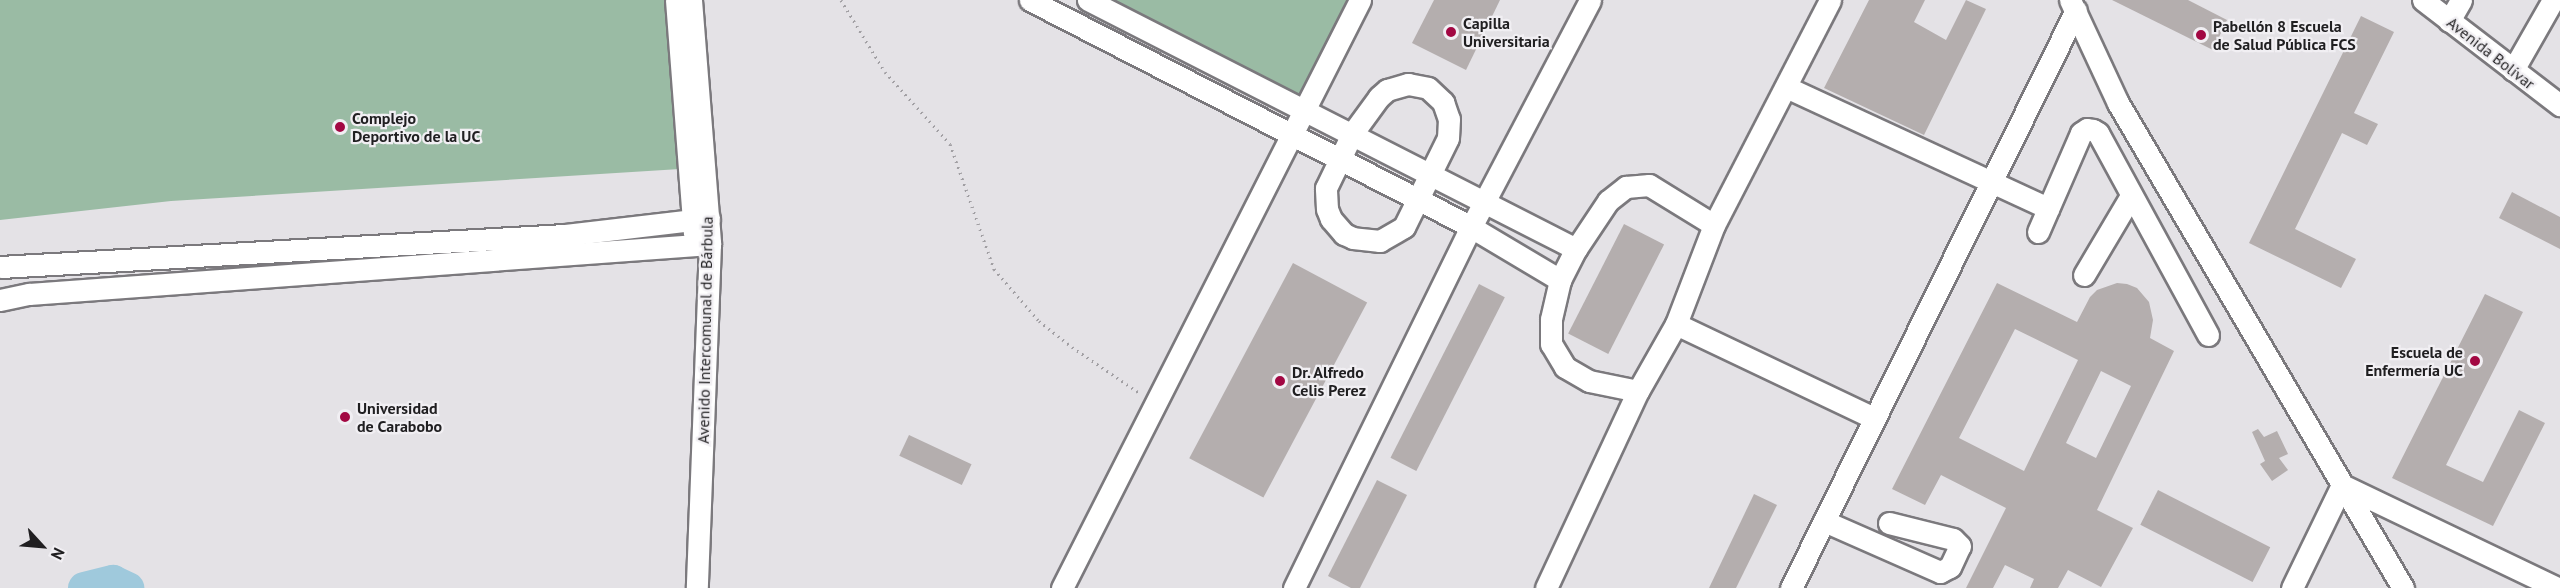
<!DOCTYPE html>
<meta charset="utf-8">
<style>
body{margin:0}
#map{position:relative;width:2560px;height:588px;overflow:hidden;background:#e4e2e6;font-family:"PT Sans",sans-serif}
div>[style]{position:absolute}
.green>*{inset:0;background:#9abba4}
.river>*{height:32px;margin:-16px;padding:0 16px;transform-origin:16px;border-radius:16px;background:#9fc9dc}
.building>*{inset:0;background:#b4aeae;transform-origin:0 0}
.path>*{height:3px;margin-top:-1.5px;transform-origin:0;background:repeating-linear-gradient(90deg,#a19fa3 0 1.5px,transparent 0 6px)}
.roads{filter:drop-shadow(2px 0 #7b797d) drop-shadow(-2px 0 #7b797d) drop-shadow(0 2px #7b797d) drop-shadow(0 -2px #7b797d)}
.minor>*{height:21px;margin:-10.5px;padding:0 10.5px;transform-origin:10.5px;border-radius:10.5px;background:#fff}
.dots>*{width:16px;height:16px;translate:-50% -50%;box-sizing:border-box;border:3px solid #f1eff3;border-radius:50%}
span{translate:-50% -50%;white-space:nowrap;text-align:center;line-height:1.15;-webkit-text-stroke:4.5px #f1eff3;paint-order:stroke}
.poi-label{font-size:16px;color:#201f21;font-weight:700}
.left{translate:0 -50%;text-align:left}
.right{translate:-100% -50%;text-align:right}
.street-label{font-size:16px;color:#201f21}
.north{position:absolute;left:12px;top:516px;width:60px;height:60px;-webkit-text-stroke:4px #f1eff3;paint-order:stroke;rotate:116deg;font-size:16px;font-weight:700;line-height:24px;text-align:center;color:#201f21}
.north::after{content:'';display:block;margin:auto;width:21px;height:27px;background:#201f21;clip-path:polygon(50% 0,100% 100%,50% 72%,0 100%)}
</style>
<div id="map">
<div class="green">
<i style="clip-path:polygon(0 0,669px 0,680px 169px,171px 201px,0 220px)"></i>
<i style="clip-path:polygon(1093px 0,1357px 0,1305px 109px)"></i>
</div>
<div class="river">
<i style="left:84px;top:588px;width:30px;rotate:-14deg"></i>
<i style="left:113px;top:581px;width:17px;rotate:25deg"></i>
</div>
<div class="building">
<i style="clip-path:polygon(1434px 0,1500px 0,1466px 70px,1412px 43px)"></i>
<i style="clip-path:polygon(1869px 0,1925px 0,1914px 22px,1946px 40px,1966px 0,1986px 9px,1924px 135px,1824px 88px)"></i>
<i style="clip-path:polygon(2112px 0,2188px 0,2227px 20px,2213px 50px)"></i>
<i style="clip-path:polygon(2361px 16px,2394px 32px,2354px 113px,2378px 124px,2367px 145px,2342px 133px,2295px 229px,2356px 259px,2341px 288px,2249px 243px)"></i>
<i style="clip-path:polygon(2512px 192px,2560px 217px,2560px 249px,2499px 218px)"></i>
<i style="left:1624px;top:224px;width:45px;height:123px;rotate:27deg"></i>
<i style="left:1293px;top:263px;width:84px;height:221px;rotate:28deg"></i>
<i style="clip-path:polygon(evenodd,1997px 283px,2077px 322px,2090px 297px,2097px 290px,2117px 283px,2127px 284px,2137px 288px,2149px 302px,2153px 320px,2150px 338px,2174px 351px,2097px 510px,2133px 528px,2101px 587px,2068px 570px,2058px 588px,2030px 588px,2034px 579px,2005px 565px,1993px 588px,1966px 588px,2006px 508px,1941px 475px,1925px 505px,1892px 489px,1997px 283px,2015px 329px,2078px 360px,2024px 471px,1959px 438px,2015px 329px,1997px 283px,2101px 371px,2131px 386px,2096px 458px,2066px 443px,2101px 371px)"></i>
<i style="left:1479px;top:284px;width:29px;height:195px;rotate:27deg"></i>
<i style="clip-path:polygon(2485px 294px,2523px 312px,2446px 465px,2483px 482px,2519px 410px,2545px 423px,2493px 526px,2392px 478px)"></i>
<i style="clip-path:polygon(2258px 429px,2264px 437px,2277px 431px,2288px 454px,2279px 458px,2288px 470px,2272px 481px,2260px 464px,2265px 461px,2252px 432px)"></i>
<i style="left:909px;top:435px;width:69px;height:23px;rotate:25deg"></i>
<i style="clip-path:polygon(1377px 480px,1407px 495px,1360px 588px,1351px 588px,1328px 576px)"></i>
<i style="left:2158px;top:490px;width:126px;height:39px;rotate:27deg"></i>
<i style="clip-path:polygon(1754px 494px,1777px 505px,1736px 588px,1709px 588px)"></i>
</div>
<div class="path">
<i style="left:841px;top:0;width:84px;rotate:58.6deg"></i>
<i style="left:885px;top:72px;width:97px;rotate:47.9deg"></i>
<i style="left:950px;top:144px;width:133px;rotate:70.6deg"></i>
<i style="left:994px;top:269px;width:69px;rotate:49.1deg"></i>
<i style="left:1039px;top:321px;width:42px;rotate:38.2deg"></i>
<i style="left:1072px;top:347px;width:83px;rotate:34.3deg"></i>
</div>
<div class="roads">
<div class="minor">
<i style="left:676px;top:0;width:234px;rotate:85.6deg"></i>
<i style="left:691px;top:0;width:245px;rotate:85.5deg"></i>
<i style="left:710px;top:244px;width:344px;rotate:92.2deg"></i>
<i style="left:1030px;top:0;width:496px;rotate:27.2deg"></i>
<i style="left:1471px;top:227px;width:104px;rotate:30.8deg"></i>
<i style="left:1088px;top:0;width:548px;rotate:27.03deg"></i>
<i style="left:2070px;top:0;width:114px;rotate:65deg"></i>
<i style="left:2118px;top:103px;width:563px;rotate:59.56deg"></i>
<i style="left:2423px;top:0;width:173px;rotate:37.5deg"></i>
<i style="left:2449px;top:21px;width:24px;rotate:-60deg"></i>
<i style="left:2513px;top:70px;width:81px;rotate:-60.3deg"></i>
<i style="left:1408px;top:84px;width:20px;rotate:11deg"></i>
<i style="left:1428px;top:88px;width:21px;rotate:43deg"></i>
<i style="left:1443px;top:102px;width:18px;rotate:71deg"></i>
<i style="left:1449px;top:119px;width:19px;rotate:93deg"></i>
<i style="left:1448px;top:138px;width:99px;rotate:116.3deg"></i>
<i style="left:1404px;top:227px;width:28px;rotate:150deg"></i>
<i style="left:1380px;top:241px;width:27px;rotate:-174deg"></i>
<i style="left:1353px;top:238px;width:10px;rotate:-156deg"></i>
<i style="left:1344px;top:234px;width:20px;rotate:-131deg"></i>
<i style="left:1331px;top:219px;width:11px;rotate:-112deg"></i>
<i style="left:1327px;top:209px;width:21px;rotate:-93deg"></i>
<i style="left:1326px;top:188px;width:60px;rotate:-64.3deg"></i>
<i style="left:1352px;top:134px;width:46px;rotate:-53.9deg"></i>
<i style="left:1379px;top:97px;width:11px;rotate:-41deg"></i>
<i style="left:1387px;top:90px;width:22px;rotate:-16deg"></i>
<i style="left:1786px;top:87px;width:289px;rotate:24.8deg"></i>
<i style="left:2038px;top:232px;width:108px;rotate:-66.5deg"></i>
<i style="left:2081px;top:133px;width:7px;rotate:-34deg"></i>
<i style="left:2087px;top:129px;width:6px;rotate:9deg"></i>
<i style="left:2093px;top:130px;width:6px;rotate:31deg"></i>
<i style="left:2098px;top:133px;width:230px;rotate:61.4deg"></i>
<i style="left:0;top:267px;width:566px;rotate:-3.24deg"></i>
<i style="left:565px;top:235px;width:145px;rotate:-6.7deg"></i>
<i style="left:2084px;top:275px;width:92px;rotate:-59.3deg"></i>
<i style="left:0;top:300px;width:30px;rotate:-12deg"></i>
<i style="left:29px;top:294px;width:683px;rotate:-4.2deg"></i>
<i style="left:1676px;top:324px;width:219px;rotate:25.4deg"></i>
<i style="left:1638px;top:391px;width:50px;rotate:-168.5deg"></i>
<i style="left:1589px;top:381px;width:28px;rotate:-150deg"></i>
<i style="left:1565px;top:367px;width:27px;rotate:-121deg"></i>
<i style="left:1551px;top:344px;width:25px;rotate:-90deg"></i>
<i style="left:1551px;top:319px;width:40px;rotate:-77deg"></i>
<i style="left:1560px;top:280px;width:35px;rotate:-63deg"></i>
<i style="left:1576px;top:249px;width:58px;rotate:-56.3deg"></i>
<i style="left:1608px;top:201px;width:23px;rotate:-38deg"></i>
<i style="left:1626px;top:187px;width:23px;rotate:-5deg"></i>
<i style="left:1649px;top:185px;width:76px;rotate:31.6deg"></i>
<i style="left:2342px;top:485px;width:238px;rotate:25.6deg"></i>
<i style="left:1824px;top:521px;width:127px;rotate:23.7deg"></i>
<i style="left:1940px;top:572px;width:11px;rotate:-27deg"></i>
<i style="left:1950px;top:567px;width:23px;rotate:-65deg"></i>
<i style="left:1960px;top:546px;width:10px;rotate:-135deg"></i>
<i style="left:1953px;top:539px;width:66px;rotate:-166deg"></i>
<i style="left:1062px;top:588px;width:659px;rotate:-63.12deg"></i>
<i style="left:1294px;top:588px;width:402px;rotate:-63.9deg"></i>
<i style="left:1471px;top:227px;width:256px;rotate:-62.3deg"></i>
<i style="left:1546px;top:588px;width:217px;rotate:-65deg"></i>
<i style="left:1638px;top:391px;width:77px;rotate:-60.4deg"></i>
<i style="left:1676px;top:324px;width:106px;rotate:-69deg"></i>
<i style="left:1714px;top:225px;width:253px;rotate:-62.7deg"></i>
<i style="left:1791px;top:588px;width:644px;rotate:-63.75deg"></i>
<i style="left:2292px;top:588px;width:114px;rotate:-64.1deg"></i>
</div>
</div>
<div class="dots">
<i style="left:1451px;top:32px;background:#a20742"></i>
<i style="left:2201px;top:35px;background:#a20742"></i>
<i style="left:340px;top:127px;background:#a20742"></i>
<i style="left:2475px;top:361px;background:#a20742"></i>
<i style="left:1280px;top:381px;background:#a20742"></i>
<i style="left:345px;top:417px;background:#a20742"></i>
</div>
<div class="poi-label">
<span class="left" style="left:1463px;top:32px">Capilla<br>Universitaria</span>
<span class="left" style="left:2213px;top:35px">Pabellón 8 Escuela<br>de Salud Pública FCS</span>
<span class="left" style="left:352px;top:127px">Complejo<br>Deportivo de la UC</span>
<span class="right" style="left:2463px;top:361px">Escuela de<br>Enfermería UC</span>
<span class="left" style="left:1292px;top:381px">Dr. Alfredo<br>Celis Perez</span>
<span class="left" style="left:357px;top:417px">Universidad<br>de Carabobo</span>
</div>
<div class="street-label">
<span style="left:2491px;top:53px;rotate:38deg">Avenida Bolívar</span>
<span style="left:705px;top:330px;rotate:-89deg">Avenido Intercomunal de Bárbula</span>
</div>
<div class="north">N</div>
</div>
